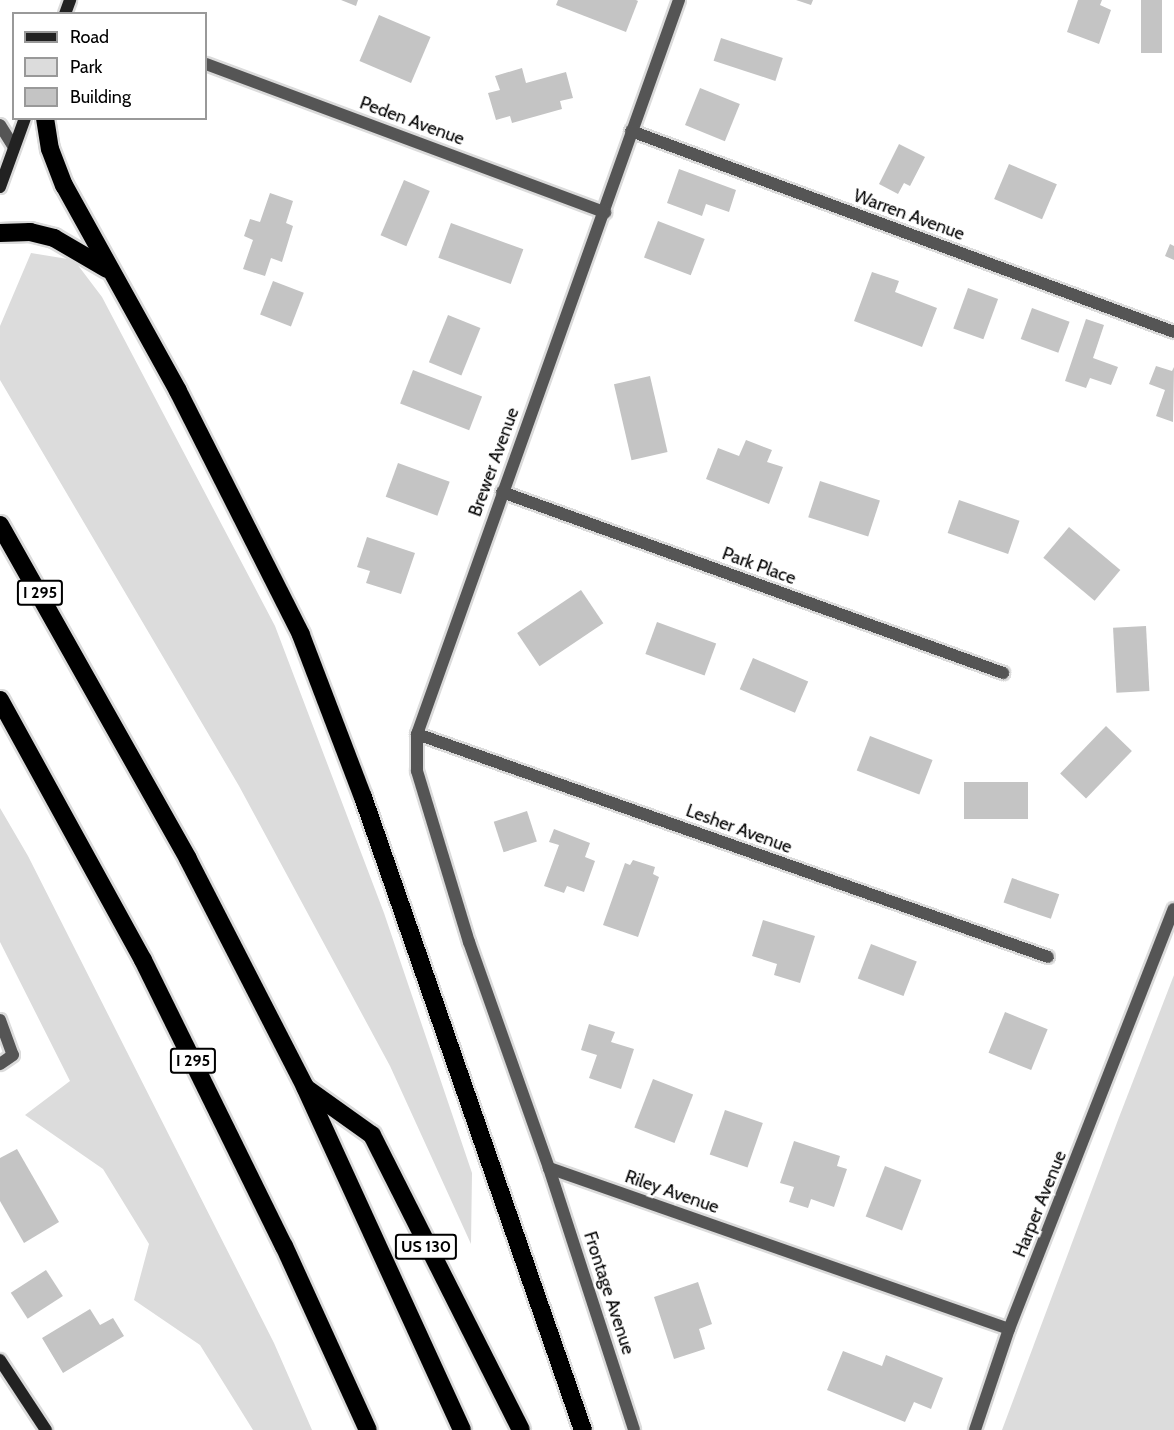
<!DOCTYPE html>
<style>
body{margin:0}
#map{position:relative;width:1174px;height:1430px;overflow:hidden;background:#fff;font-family:Cabin,sans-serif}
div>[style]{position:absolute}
.green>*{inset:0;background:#dcdcdc}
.building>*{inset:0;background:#c4c4c4;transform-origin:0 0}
.roads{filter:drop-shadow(2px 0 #dbdbdb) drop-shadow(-2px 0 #dbdbdb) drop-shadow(0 2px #dbdbdb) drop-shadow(0 -2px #dbdbdb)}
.lane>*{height:12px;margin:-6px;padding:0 6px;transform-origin:6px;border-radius:6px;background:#555}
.street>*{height:12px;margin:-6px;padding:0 6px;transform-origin:6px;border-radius:6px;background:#555}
.secondary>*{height:12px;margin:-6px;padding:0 6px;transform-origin:6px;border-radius:6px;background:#222}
.highway>*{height:18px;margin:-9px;padding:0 9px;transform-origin:9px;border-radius:9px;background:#000}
span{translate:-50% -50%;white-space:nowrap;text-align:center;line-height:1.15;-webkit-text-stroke:5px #fff;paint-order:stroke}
.shield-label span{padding:2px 4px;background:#fff;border:2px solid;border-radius:4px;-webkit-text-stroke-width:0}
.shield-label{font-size:16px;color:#000;font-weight:700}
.street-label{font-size:18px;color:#000}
.legend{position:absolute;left:12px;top:12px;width:195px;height:108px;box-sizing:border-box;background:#fff;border:2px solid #999;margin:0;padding:8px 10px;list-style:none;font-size:18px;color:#000}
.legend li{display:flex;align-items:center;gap:12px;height:30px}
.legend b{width:30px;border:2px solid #999}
</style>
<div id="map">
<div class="green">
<i style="clip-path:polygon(31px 253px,74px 260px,102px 297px,275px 626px,384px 913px,472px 1173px,471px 1244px,390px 1066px,239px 786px,0 380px,0 326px)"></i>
<i style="clip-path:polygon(0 808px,28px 856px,274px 1343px,312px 1430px,253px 1430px,200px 1345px,134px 1300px,149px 1244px,103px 1169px,25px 1115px,70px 1081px,0 942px)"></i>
<i style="clip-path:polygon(1174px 975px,1174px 1430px,1002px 1430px,1118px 1120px)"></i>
</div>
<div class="building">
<i style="clip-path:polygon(341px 0,358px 0,356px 6px)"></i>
<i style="clip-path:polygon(558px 0,636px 0,638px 1px,626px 32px,556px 5px)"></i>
<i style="clip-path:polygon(796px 0,813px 0,811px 5px)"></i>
<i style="clip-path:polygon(1078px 0,1102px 0,1100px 5px,1111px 10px,1099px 44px,1067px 32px)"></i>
<i style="left:1141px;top:0;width:21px;height:53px"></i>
<i style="left:379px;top:15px;width:56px;height:50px;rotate:23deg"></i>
<i style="left:721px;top:38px;width:65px;height:24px;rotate:18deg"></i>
<i style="clip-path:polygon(522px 68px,526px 83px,566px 72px,573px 98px,560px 101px,562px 109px,512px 123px,510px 116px,496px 120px,488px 93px,500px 90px,495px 76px)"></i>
<i style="left:700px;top:88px;width:43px;height:40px;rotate:22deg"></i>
<i style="clip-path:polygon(899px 144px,925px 157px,910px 186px,904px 183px,898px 194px,879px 184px)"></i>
<i style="left:1009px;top:164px;width:52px;height:38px;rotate:23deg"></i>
<i style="clip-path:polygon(679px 169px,736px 190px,729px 212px,706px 204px,702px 216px,667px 203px)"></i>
<i style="left:404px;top:180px;width:28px;height:60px;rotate:23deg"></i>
<i style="clip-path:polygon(270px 193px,293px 201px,286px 223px,293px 226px,282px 262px,271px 258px,265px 276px,243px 269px,253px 240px,244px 236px,250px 219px,260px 222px)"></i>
<i style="left:658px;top:221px;width:50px;height:39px;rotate:21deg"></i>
<i style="left:451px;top:223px;width:77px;height:37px;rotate:20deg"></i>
<i style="clip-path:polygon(1170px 244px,1174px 246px,1174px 260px,1165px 256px)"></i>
<i style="clip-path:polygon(872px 272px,899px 281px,895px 292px,937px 308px,922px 347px,854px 321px)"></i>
<i style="left:273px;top:281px;width:33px;height:36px;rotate:21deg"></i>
<i style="left:968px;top:288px;width:32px;height:43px;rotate:20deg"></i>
<i style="left:1032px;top:308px;width:40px;height:33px;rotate:20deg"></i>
<i style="left:448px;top:315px;width:35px;height:51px;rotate:22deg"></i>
<i style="clip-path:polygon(1086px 319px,1104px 325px,1093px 358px,1118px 367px,1111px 385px,1090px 378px,1086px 388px,1065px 381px)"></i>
<i style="clip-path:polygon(1156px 366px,1172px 371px,1174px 367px,1173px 422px,1156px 416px,1165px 390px,1149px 384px)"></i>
<i style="left:413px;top:370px;width:74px;height:36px;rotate:21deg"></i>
<i style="left:650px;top:376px;width:78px;height:37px;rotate:77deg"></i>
<i style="clip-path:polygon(746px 440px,772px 450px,767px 462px,783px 467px,769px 504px,706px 479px,718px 448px,739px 456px)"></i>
<i style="left:398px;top:463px;width:55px;height:36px;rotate:20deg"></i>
<i style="left:820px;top:481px;width:63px;height:38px;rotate:18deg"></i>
<i style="left:959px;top:500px;width:64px;height:35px;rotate:19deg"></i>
<i style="left:1069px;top:527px;width:67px;height:40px;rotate:40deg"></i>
<i style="clip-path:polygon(367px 537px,415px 553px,401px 594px,366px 583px,370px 571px,357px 567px)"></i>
<i style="left:581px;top:590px;width:40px;height:77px;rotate:56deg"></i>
<i style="left:657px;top:622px;width:63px;height:34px;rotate:20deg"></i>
<i style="left:1146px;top:626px;width:65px;height:33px;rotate:87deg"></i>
<i style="left:753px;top:658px;width:60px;height:34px;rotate:23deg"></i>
<i style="left:1106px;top:726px;width:36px;height:66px;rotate:44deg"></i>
<i style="left:870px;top:736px;width:67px;height:37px;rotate:21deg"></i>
<i style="left:964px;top:782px;width:64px;height:37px"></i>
<i style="left:527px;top:811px;width:32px;height:35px;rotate:72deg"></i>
<i style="clip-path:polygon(554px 829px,590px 843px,585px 857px,595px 861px,584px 892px,567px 886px,564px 893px,544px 886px,559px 845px,549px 842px)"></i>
<i style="clip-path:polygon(633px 860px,655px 867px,653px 874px,659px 877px,638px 937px,603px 925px,625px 863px,630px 865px)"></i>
<i style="left:1012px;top:878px;width:50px;height:26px;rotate:19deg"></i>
<i style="clip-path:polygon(763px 920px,815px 936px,800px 983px,774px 975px,777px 964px,752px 956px)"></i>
<i style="left:871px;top:944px;width:49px;height:37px;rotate:21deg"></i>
<i style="left:1005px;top:1012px;width:46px;height:44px;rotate:22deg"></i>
<i style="clip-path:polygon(589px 1024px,615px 1032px,611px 1042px,634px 1049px,621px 1089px,589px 1078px,597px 1055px,581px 1050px)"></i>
<i style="left:653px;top:1079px;width:43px;height:52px;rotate:21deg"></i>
<i style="left:725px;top:1110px;width:40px;height:47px;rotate:19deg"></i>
<i style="clip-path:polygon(794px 1141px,840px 1156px,837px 1166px,847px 1169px,834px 1207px,811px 1199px,808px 1208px,789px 1202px,794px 1187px,780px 1183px)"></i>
<i style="clip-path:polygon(17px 1149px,59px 1222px,24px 1243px,0 1201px,0 1158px)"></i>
<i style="left:885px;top:1166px;width:39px;height:54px;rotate:21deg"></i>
<i style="left:46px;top:1270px;width:31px;height:42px;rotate:57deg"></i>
<i style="clip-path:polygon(698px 1282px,712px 1324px,699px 1329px,705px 1349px,674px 1359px,654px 1297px)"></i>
<i style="clip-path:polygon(90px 1309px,100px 1325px,113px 1318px,124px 1336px,63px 1373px,42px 1338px)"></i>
<i style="clip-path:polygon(843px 1351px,882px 1366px,886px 1355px,943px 1378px,931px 1409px,914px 1402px,905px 1422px,827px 1390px)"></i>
</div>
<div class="roads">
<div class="lane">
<i style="left:0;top:1020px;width:37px;rotate:70deg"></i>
<i style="left:13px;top:1055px;width:16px;rotate:145deg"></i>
</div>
<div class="street">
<i style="left:679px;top:0;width:779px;rotate:109.64deg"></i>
<i style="left:417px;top:734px;width:37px;rotate:90deg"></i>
<i style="left:417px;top:771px;width:179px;rotate:73.1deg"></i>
<i style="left:469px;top:942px;width:240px;rotate:70.5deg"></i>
<i style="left:549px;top:1168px;width:487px;rotate:19.3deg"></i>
<i style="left:206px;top:64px;width:426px;rotate:20.4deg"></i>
<i style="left:0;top:125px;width:26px;rotate:58deg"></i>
<i style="left:631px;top:131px;width:579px;rotate:20.31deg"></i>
<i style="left:502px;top:492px;width:533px;rotate:19.86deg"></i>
<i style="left:417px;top:734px;width:669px;rotate:19.46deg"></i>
<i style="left:549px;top:1168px;width:275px;rotate:72deg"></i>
<i style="left:975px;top:1430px;width:107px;rotate:-71.4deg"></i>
<i style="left:1009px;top:1329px;width:451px;rotate:-68.6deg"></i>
</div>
<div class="secondary">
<i style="left:65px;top:14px;width:15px;rotate:-70deg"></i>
<i style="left:0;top:187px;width:73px;rotate:-70.1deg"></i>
<i style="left:0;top:1360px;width:84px;rotate:56.7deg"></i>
</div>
<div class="highway">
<i style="left:45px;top:118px;width:31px;rotate:81deg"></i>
<i style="left:50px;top:149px;width:39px;rotate:69deg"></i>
<i style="left:64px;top:185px;width:235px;rotate:61deg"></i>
<i style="left:178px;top:391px;width:273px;rotate:63.2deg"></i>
<i style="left:301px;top:635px;width:173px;rotate:69.1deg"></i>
<i style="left:363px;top:797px;width:670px;rotate:70.84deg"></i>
<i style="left:0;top:233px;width:30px;rotate:-2deg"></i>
<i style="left:30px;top:232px;width:25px;rotate:14deg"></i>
<i style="left:54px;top:238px;width:61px;rotate:30.3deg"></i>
<i style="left:0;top:525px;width:383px;rotate:60.6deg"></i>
<i style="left:188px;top:859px;width:256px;rotate:62.8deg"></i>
<i style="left:305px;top:1087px;width:377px;rotate:65.4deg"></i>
<i style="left:0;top:700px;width:297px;rotate:61.2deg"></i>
<i style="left:143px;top:960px;width:319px;rotate:63.8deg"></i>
<i style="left:284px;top:1246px;width:202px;rotate:65.5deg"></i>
<i style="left:306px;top:1088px;width:81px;rotate:35.5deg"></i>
<i style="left:372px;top:1135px;width:330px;rotate:63.2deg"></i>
</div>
</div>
<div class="shield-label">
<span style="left:40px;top:593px">I 295</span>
<span style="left:193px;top:1061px">I 295</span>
<span style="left:426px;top:1247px">US 130</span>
</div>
<div class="street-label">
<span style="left:412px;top:121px;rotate:20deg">Peden Avenue</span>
<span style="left:909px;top:215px;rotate:20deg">Warren Avenue</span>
<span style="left:494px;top:462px;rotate:-70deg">Brewer Avenue</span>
<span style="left:759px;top:566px;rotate:20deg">Park Place</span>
<span style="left:739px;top:829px;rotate:20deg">Lesher Avenue</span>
<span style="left:672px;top:1192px;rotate:19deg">Riley Avenue</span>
<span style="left:1040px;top:1204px;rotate:-68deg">Harper Avenue</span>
<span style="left:609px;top:1293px;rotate:72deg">Frontage Avenue</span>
</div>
<ul class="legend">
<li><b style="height:8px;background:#222"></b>Road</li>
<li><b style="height:16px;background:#dcdcdc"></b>Park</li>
<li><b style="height:16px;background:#c4c4c4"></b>Building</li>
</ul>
</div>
